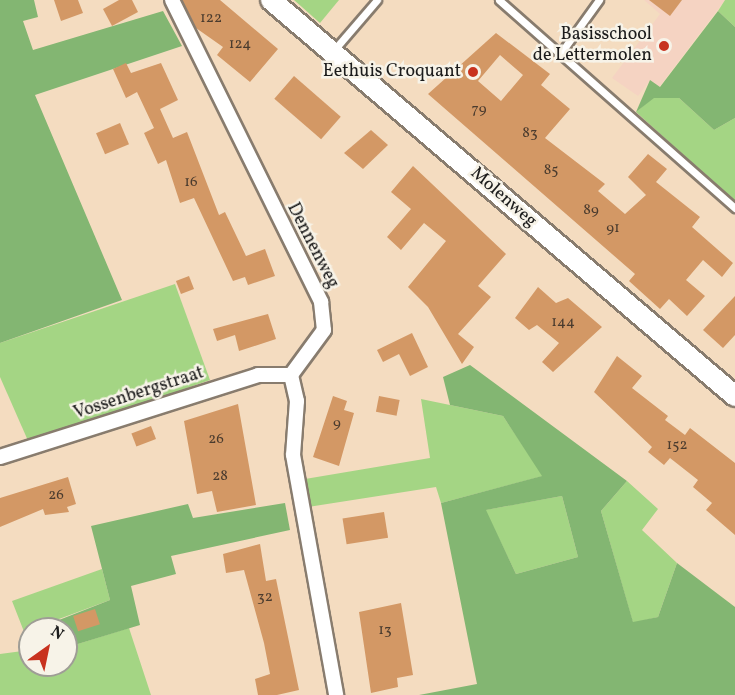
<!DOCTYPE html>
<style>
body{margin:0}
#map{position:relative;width:735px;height:695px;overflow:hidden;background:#f4dcc0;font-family:Vollkorn,serif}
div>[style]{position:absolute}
.built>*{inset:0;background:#f5d3c2}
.green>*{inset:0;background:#a4d584}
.forest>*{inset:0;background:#83b672}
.building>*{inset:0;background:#d39865;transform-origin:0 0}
.roads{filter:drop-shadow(2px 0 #887c6e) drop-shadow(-2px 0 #887c6e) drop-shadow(0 2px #887c6e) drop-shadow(0 -2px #887c6e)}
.lane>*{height:7px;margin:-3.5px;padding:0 3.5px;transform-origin:3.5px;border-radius:3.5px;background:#fff}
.street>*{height:14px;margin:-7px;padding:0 7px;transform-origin:7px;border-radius:7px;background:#fff}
.secondary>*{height:20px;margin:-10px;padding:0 10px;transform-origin:10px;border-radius:10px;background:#fff}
.dots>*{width:16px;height:16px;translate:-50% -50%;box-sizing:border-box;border:3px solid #f7f3e8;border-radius:50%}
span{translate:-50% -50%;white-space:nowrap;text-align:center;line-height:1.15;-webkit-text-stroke:5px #f7f3e8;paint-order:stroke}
.number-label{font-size:15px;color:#4a3b2e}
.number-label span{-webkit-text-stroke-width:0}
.poi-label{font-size:18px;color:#1c1c1c}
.right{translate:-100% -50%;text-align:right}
.street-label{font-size:18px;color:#1c1c1c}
.north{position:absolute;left:18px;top:617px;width:60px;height:60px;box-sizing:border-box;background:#f7f3e8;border:2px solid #9f9d96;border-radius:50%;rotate:33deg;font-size:16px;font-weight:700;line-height:24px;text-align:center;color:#1c1c1c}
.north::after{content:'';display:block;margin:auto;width:21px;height:27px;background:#c8321e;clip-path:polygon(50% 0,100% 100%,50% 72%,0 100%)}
</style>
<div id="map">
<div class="built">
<i style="clip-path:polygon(644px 0,725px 0,659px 87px,650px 80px,638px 96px,612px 78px,660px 14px)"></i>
</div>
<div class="green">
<i style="clip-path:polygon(294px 0,339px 0,320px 23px)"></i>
<i style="clip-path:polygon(725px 0,735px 0,735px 27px,718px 11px)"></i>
<i style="clip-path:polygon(654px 97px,679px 98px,714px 130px,735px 118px,735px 202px,636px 112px)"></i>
<i style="clip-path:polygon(175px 284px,210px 380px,29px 443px,0 377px,0 343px)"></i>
<i style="clip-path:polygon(421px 399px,503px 416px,543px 476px,441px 503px,436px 487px,308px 507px,305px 479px,430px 458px)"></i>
<i style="clip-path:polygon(627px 481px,658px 509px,642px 530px,677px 563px,658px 617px,633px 623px,601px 511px)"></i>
<i style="clip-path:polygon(562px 496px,578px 557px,516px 574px,485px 510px)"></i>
<i style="clip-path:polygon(102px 569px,110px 600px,59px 619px,62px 629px,30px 629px,30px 647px,12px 601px)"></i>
<i style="clip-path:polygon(129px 628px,151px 695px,0 695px,0 654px,30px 650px,30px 665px,66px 665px,66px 642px,68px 647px)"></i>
</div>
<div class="forest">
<i style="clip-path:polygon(0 0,34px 0,38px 17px,23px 21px,33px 50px,163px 11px,182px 46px,35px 95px,122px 300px,0 343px)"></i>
<i style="clip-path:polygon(718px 11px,735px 27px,735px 118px,714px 130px,679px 98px,654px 98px,636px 112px,650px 80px,660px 87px)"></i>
<i style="clip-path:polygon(evenodd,470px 365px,627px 481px,601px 511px,633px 622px,658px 617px,677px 563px,735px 607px,735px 695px,419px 695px,477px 684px,441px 503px,542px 476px,503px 416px,450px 405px,443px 377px,470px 365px,562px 496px,578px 557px,516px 574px,486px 510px,562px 496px)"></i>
<i style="clip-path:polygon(285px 503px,290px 530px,171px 556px,176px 574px,131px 586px,140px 625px,68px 647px,59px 620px,110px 600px,91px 526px,188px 504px,193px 518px)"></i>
</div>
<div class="building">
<i style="clip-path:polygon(54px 0,78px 0,83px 13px,61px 21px)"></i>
<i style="clip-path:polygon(119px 0,132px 0,138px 12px,112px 26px,103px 9px)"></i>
<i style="clip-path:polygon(182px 0,220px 0,278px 49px,250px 82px,217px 55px,223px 47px,196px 28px)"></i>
<i style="clip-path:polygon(649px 0,682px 0,670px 16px)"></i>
<i style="clip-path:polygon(evenodd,496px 33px,550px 74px,541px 85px,570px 109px,545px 138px,605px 184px,598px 191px,625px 214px,646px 195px,628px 177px,648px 154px,667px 169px,656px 182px,700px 217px,692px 227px,733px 263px,722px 277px,703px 260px,686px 280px,705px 296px,687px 316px,669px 299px,660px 309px,629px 281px,635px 274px,428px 94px,496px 33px,500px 55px,523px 75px,501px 101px,478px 81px,500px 55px)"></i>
<i style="clip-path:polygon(126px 63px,131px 73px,161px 63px,178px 100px,160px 109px,173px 138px,187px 132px,219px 215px,225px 212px,246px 256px,265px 249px,275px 276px,248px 285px,245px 277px,233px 281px,194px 198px,180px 203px,166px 160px,158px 164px,144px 133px,154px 128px,137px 92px,126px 98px,113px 69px)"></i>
<i style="left:294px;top:76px;width:62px;height:30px;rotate:41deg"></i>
<i style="left:120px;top:123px;width:23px;height:26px;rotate:67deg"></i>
<i style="clip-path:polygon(371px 130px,388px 145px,363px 169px,344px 153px)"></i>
<i style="clip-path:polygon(413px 166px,506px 254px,478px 286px,491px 297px,458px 334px,474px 347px,462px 364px,428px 307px,408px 287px,446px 241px,424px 223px,401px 250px,387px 237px,411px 209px,391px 192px)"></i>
<i style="left:189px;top:276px;width:14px;height:14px;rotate:69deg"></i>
<i style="clip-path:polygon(538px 287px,556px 303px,568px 298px,602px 327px,553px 372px,542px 362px,559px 343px,537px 325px,529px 330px,515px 318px)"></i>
<i style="clip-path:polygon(735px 296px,735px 335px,723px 348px,703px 330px)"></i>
<i style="clip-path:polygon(268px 314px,276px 339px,239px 351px,235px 335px,217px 341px,213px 329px)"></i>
<i style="clip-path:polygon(412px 333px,428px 367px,410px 376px,399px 354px,383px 362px,377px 350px)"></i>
<i style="clip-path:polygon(617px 356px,642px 376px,632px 388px,668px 416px,665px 420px,685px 435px,690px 428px,735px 463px,735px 535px,706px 510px,712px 503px,693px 487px,698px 480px,670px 458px,664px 465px,648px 452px,652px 447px,594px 392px)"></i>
<i style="clip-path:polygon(333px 396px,347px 401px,344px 410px,354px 413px,339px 466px,313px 457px)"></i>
<i style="left:379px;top:396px;width:21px;height:16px;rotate:11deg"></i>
<i style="clip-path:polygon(238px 404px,256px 505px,217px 512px,212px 491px,197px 494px,184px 421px)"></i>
<i style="left:151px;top:426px;width:14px;height:21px;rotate:69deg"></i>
<i style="clip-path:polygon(68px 477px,76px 504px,67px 507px,69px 512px,45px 515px,43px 509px,0 527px,0 498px)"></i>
<i style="left:384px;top:512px;width:26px;height:42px;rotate:81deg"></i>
<i style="clip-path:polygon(260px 544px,266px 581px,276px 579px,299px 690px,277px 695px,258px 695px,255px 679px,270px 674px,264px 643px,244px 570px,226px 573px,223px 554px)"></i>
<i style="clip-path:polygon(401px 603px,413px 675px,397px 678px,398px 687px,371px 693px,359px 612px)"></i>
<i style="left:95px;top:609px;width:16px;height:23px;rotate:72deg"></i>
</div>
<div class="roads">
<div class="lane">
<i style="left:499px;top:0;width:315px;rotate:41.4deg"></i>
<i style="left:334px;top:50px;width:66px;rotate:-49.3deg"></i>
<i style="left:560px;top:54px;width:67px;rotate:-54.2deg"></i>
</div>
<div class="street">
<i style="left:172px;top:0;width:337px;rotate:63.7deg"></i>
<i style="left:321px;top:302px;width:28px;rotate:84deg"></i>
<i style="left:324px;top:330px;width:56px;rotate:126.3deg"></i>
<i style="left:291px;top:375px;width:27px;rotate:77deg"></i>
<i style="left:297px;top:401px;width:54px;rotate:94.2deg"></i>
<i style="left:293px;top:455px;width:244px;rotate:79.8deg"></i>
<i style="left:0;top:457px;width:271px;rotate:-17.6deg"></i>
<i style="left:258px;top:375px;width:33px"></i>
</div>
<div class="secondary">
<i style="left:271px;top:0;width:610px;rotate:40.48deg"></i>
</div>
</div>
<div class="dots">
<i style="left:664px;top:46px;background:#c8321e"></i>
<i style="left:473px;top:72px;background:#c8321e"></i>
</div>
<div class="number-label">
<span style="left:211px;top:19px">122</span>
<span style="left:240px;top:45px">124</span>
<span style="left:479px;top:110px">79</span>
<span style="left:530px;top:134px">83</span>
<span style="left:551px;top:171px">85</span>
<span style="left:191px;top:183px">16</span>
<span style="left:591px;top:211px">89</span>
<span style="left:613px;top:229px">91</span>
<span style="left:563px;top:323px">144</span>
<span style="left:337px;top:424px">9</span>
<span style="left:216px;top:440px">26</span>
<span style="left:677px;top:446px">152</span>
<span style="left:220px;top:477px">28</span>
<span style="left:56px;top:496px">26</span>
<span style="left:265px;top:598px">32</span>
<span style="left:385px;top:631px">13</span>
</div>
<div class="poi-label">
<span class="right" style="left:652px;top:46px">Basisschool<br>de Lettermolen</span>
<span class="right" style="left:461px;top:72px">Eethuis Croquant</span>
</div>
<div class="street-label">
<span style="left:503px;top:198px;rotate:41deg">Molenweg</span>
<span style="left:312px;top:246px;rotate:63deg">Dennenweg</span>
<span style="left:139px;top:394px;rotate:-18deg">Vossenbergstraat</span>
</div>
<div class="north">N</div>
</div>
